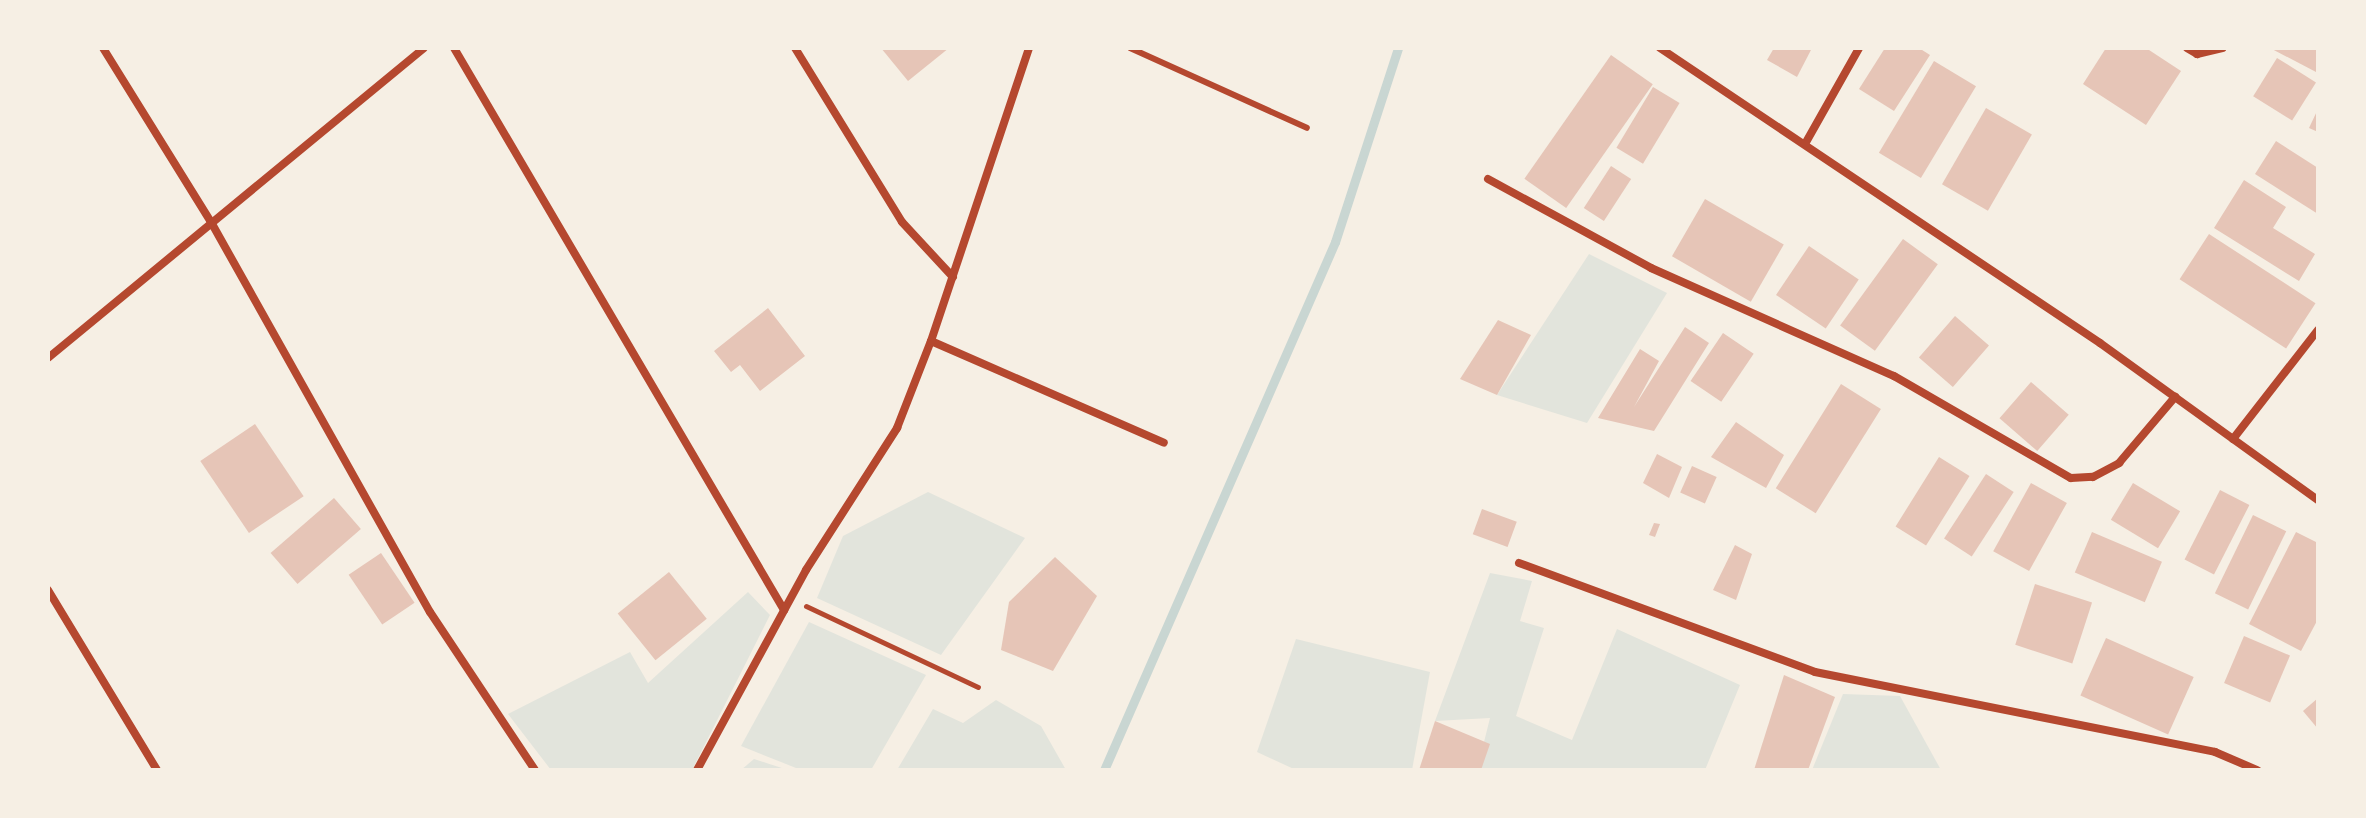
<!DOCTYPE html>
<style>
body{margin:0}
#map{position:relative;width:2366px;height:818px;overflow:hidden;background:#f6efe4;font-family:Signika,sans-serif}
div>[style]{position:absolute}
.green>*{inset:0;background:#e2e4dc}
.stream>*{height:9px;margin:-4.5px;padding:0 4.5px;transform-origin:4.5px;border-radius:4.5px;background:#c9d6d2}
.building>*{inset:0;background:#e6c5b7;transform-origin:0 0}
.path>*{height:5px;margin:-2.5px;padding:0 2.5px;transform-origin:2.5px;border-radius:2.5px;background:#b5482f}
.service>*{height:6px;margin:-3px;padding:0 3px;transform-origin:3px;border-radius:3px;background:#b5482f}
.minor>*{height:8px;margin:-4px;padding:0 4px;transform-origin:4px;border-radius:4px;background:#b5482f}
span{translate:-50% -50%;white-space:nowrap;text-align:center;line-height:1.15;-webkit-text-stroke:6px #f6efe4;paint-order:stroke}
.frame{position:absolute;inset:0;border:50px solid #f6efe4;pointer-events:none}
</style>
<div id="map">
<div class="green">
<i style="clip-path:polygon(1589px 254px,1667px 293px,1587px 423px,1497px 395px)"></i>
<i style="clip-path:polygon(928px 492px,1025px 538px,941px 655px,817px 598px,843px 536px)"></i>
<i style="clip-path:polygon(1490px 573px,1532px 581px,1520px 621px,1544px 628px,1516px 716px,1572px 740px,1617px 629px,1740px 685px,1705px 770px,1477px 770px,1490px 718px,1435px 721px)"></i>
<i style="clip-path:polygon(748px 592px,770px 615px,692px 770px,551px 770px,508px 714px,630px 652px,648px 683px)"></i>
<i style="clip-path:polygon(809px 622px,926px 675px,871px 770px,801px 770px,741px 746px)"></i>
<i style="clip-path:polygon(1296px 639px,1430px 672px,1412px 770px,1296px 770px,1257px 752px)"></i>
<i style="clip-path:polygon(1843px 694px,1900px 696px,1941px 770px,1812px 770px)"></i>
<i style="clip-path:polygon(996px 700px,1041px 726px,1066px 770px,897px 770px,933px 709px,963px 723px)"></i>
<i style="clip-path:polygon(754px 759px,788px 770px,741px 770px)"></i>
</div>
<div class="stream">
<i style="left:1104px;top:770px;width:576px;rotate:-66.37deg"></i>
<i style="left:1335px;top:242px;width:204px;rotate:-72deg"></i>
</div>
<div class="building">
<i style="clip-path:polygon(881px 48px,949px 48px,908px 81px)"></i>
<i style="clip-path:polygon(1774px 48px,1812px 48px,1797px 77px,1767px 60px)"></i>
<i style="clip-path:polygon(1885px 48px,1919px 48px,1930px 55px,1894px 111px,1859px 89px)"></i>
<i style="clip-path:polygon(2106px 48px,2146px 48px,2181px 71px,2146px 125px,2083px 84px)"></i>
<i style="clip-path:polygon(2270px 48px,2318px 48px,2318px 67px,2316px 72px)"></i>
<i style="left:1611px;top:55px;width:51px;height:151px;rotate:35deg"></i>
<i style="left:2277px;top:58px;width:46px;height:45px;rotate:32deg"></i>
<i style="left:1934px;top:61px;width:49px;height:107px;rotate:31deg"></i>
<i style="left:1653px;top:87px;width:31px;height:71px;rotate:31deg"></i>
<i style="left:1986px;top:108px;width:53px;height:88px;rotate:30deg"></i>
<i style="clip-path:polygon(2318px 109px,2318px 132px,2309px 128px)"></i>
<i style="clip-path:polygon(2276px 141px,2318px 168px,2318px 214px,2255px 174px)"></i>
<i style="left:1611px;top:166px;width:24px;height:50px;rotate:33deg"></i>
<i style="clip-path:polygon(2244px 180px,2286px 207px,2273px 228px,2315px 254px,2299px 281px,2214px 228px)"></i>
<i style="left:1705px;top:199px;width:91px;height:66px;rotate:30deg"></i>
<i style="left:2209px;top:234px;width:127px;height:54px;rotate:33deg"></i>
<i style="left:1903px;top:239px;width:43px;height:107px;rotate:36deg"></i>
<i style="left:1809px;top:246px;width:60px;height:59px;rotate:34deg"></i>
<i style="clip-path:polygon(768px 308px,805px 356px,760px 391px,740px 365px,731px 372px,714px 351px)"></i>
<i style="left:1955px;top:316px;width:45px;height:55px;rotate:41deg"></i>
<i style="clip-path:polygon(1498px 320px,1531px 335px,1497px 395px,1460px 379px)"></i>
<i style="clip-path:polygon(1685px 327px,1709px 343px,1654px 431px,1598px 418px,1640px 349px,1659px 361px,1634px 407px)"></i>
<i style="left:1723px;top:333px;width:37px;height:58px;rotate:34deg"></i>
<i style="left:2031px;top:382px;width:50px;height:48px;rotate:41deg"></i>
<i style="left:1841px;top:384px;width:47px;height:123px;rotate:32deg"></i>
<i style="clip-path:polygon(1736px 422px,1784px 455px,1766px 488px,1711px 457px)"></i>
<i style="left:255px;top:424px;width:87px;height:66px;rotate:56deg"></i>
<i style="clip-path:polygon(1657px 454px,1682px 467px,1669px 498px,1643px 483px)"></i>
<i style="left:1939px;top:457px;width:36px;height:82px;rotate:32deg"></i>
<i style="left:1692px;top:466px;width:27px;height:29px;rotate:24deg"></i>
<i style="left:1986px;top:474px;width:33px;height:77px;rotate:33deg"></i>
<i style="left:2031px;top:483px;width:41px;height:78px;rotate:29deg"></i>
<i style="left:2133px;top:483px;width:55px;height:43px;rotate:31deg"></i>
<i style="left:2220px;top:490px;width:33px;height:78px;rotate:27deg"></i>
<i style="left:334px;top:498px;width:41px;height:84px;rotate:49deg"></i>
<i style="left:1482px;top:509px;width:37px;height:27px;rotate:20deg"></i>
<i style="left:2253px;top:515px;width:37px;height:87px;rotate:26deg"></i>
<i style="clip-path:polygon(1654px 523px,1660px 524px,1655px 537px,1649px 535px)"></i>
<i style="left:2092px;top:532px;width:76px;height:44px;rotate:23deg"></i>
<i style="clip-path:polygon(2296px 532px,2318px 543px,2318px 619px,2301px 651px,2249px 624px)"></i>
<i style="clip-path:polygon(1735px 545px,1752px 554px,1736px 600px,1713px 590px)"></i>
<i style="left:381px;top:553px;width:60px;height:39px;rotate:56deg"></i>
<i style="clip-path:polygon(1055px 557px,1097px 596px,1053px 671px,1001px 650px,1009px 602px)"></i>
<i style="left:669px;top:572px;width:60px;height:66px;rotate:51deg"></i>
<i style="left:2035px;top:584px;width:60px;height:64px;rotate:18deg"></i>
<i style="left:2244px;top:636px;width:50px;height:51px;rotate:23deg"></i>
<i style="left:2106px;top:638px;width:96px;height:63px;rotate:24deg"></i>
<i style="clip-path:polygon(1784px 675px,1835px 697px,1808px 770px,1754px 770px)"></i>
<i style="clip-path:polygon(2318px 698px,2318px 729px,2303px 711px)"></i>
<i style="clip-path:polygon(1435px 721px,1490px 744px,1481px 770px,1419px 770px)"></i>
</div>
<div class="path">
<i style="left:806px;top:606px;width:190px;rotate:25.2deg"></i>
</div>
<div class="service">
<i style="left:1130px;top:48px;width:194px;rotate:24.3deg"></i>
</div>
<div class="minor">
<i style="left:103px;top:48px;width:205px;rotate:58.2deg"></i>
<i style="left:211px;top:222px;width:447px;rotate:60.7deg"></i>
<i style="left:430px;top:612px;width:190px;rotate:56.4deg"></i>
<i style="left:454px;top:48px;width:652px;rotate:59.58deg"></i>
<i style="left:795px;top:48px;width:204px;rotate:58.4deg"></i>
<i style="left:902px;top:222px;width:75px;rotate:47.2deg"></i>
<i style="left:1660px;top:48px;width:530px;rotate:33.84deg"></i>
<i style="left:2100px;top:343px;width:269px;rotate:35.8deg"></i>
<i style="left:2187px;top:48px;width:12px;rotate:31deg"></i>
<i style="left:2197px;top:54px;width:26px;rotate:-13deg"></i>
<i style="left:1805px;top:144px;width:110px;rotate:-60.6deg"></i>
<i style="left:1488px;top:179px;width:186px;rotate:28.6deg"></i>
<i style="left:1651px;top:268px;width:266px;rotate:24deg"></i>
<i style="left:1894px;top:376px;width:204px;rotate:30deg"></i>
<i style="left:2071px;top:478px;width:22px;rotate:-3deg"></i>
<i style="left:2093px;top:477px;width:30px;rotate:-28deg"></i>
<i style="left:2119px;top:463px;width:87px;rotate:-49.7deg"></i>
<i style="left:931px;top:341px;width:254px;rotate:23.6deg"></i>
<i style="left:48px;top:358px;width:487px;rotate:-39.5deg"></i>
<i style="left:2233px;top:439px;width:138px;rotate:-52.1deg"></i>
<i style="left:1519px;top:563px;width:315px;rotate:20.2deg"></i>
<i style="left:1815px;top:672px;width:408px;rotate:11.3deg"></i>
<i style="left:2215px;top:752px;width:46px;rotate:23.2deg"></i>
<i style="left:48px;top:590px;width:210px;rotate:58.8deg"></i>
<i style="left:697px;top:770px;width:228px;rotate:-61.4deg"></i>
<i style="left:806px;top:570px;width:169px;rotate:-57.3deg"></i>
<i style="left:897px;top:428px;width:93px;rotate:-68.7deg"></i>
<i style="left:931px;top:341px;width:309px;rotate:-71.5deg"></i>
</div>
<div class="frame"></div>
</div>
